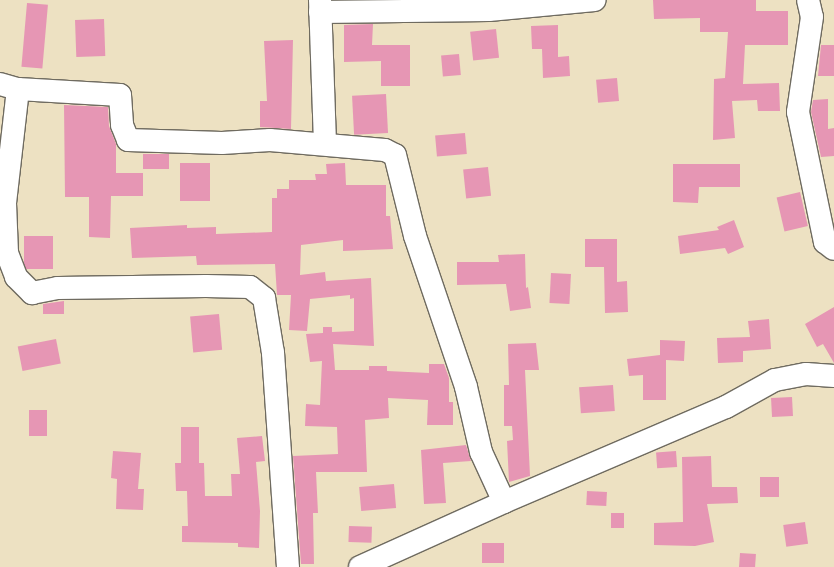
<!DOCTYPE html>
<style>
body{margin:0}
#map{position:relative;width:834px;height:567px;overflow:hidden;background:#ede1c2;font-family:"Sorts Mill Goudy",serif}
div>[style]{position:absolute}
.building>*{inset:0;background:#e696b4;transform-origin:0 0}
.roads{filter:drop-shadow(1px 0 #6f6b60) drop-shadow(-1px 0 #6f6b60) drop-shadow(0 1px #6f6b60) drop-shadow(0 -1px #6f6b60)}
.minor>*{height:22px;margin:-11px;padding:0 11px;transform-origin:11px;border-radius:11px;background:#fff}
span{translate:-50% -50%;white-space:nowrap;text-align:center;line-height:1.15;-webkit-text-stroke:5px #f7f3e8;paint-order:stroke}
</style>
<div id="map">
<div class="building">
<i style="clip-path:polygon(653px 0,756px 0,756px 11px,788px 11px,788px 45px,745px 45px,743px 84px,779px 83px,780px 111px,758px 111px,757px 100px,732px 101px,735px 138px,713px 140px,714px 79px,725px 78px,728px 32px,700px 32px,700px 18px,654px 19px)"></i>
<i style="left:27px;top:3px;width:21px;height:64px;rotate:5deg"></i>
<i style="left:104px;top:19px;width:37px;height:29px;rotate:88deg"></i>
<i style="clip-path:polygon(373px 24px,372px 45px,410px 45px,410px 86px,381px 86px,381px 61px,344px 62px,344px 25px)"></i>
<i style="clip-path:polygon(558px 25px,558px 57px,569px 56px,570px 76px,543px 78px,542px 49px,532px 49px,531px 26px)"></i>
<i style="left:496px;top:29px;width:29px;height:26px;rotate:84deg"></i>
<i style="clip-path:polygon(293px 40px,291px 129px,260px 127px,260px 101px,267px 101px,264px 41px)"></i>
<i style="clip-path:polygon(821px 45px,834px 45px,834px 76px,818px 76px)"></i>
<i style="left:459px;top:54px;width:21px;height:18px;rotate:85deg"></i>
<i style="left:617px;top:78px;width:23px;height:21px;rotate:85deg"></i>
<i style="left:386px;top:94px;width:39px;height:34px;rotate:87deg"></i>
<i style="clip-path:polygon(828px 99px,828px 129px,834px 128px,834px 156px,821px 157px,811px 112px,813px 100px)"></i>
<i style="clip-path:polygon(64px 105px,108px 107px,109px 126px,116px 144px,116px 173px,143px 173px,143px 196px,111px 196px,110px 238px,89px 237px,89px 197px,65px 197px)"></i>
<i style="left:465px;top:133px;width:21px;height:30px;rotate:85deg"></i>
<i style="left:143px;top:154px;width:26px;height:15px"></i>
<i style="left:180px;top:163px;width:30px;height:38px"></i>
<i style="clip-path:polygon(345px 163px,346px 185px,386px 185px,386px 216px,390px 216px,393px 249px,343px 251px,343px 240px,301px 245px,300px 275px,325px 272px,326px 281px,371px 278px,374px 346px,333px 344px,335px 370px,369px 370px,369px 366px,387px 366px,387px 371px,429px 373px,429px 364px,444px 364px,449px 378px,449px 402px,453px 402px,453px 425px,427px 425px,428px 400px,388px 398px,389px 418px,365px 420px,367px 472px,316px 472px,318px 513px,313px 513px,314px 564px,301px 564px,293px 456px,338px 454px,337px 427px,305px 426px,306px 404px,320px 405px,322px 361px,310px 362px,306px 334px,323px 333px,323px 327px,332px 327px,332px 332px,354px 331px,354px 298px,350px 299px,350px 295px,310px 299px,307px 331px,289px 330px,291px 295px,277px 295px,275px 264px,197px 265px,196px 256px,132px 258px,130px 228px,187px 225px,187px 228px,216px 227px,216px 234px,272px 232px,272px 198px,277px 198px,277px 189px,289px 189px,289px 180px,316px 180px,315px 174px,327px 174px,326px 164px)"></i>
<i style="clip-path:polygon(673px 164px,740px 164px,740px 187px,699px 187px,698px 203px,673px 202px)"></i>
<i style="left:488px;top:167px;width:29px;height:25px;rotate:84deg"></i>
<i style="left:800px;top:192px;width:35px;height:24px;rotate:77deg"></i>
<i style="clip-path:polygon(734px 220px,744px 247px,728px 254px,725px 248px,680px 254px,678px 236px,719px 230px,717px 227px)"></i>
<i style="left:24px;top:236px;width:29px;height:33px"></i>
<i style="clip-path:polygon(585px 239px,617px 239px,617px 282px,627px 281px,628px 312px,605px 313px,604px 267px,585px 267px)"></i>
<i style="clip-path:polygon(525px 254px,526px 288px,528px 287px,531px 308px,510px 311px,506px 284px,457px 285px,457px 262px,499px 262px,498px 255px)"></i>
<i style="left:551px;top:273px;width:20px;height:30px;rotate:3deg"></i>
<i style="clip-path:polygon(64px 301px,64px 314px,43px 314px,43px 304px)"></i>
<i style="clip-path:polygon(834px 307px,834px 363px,823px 344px,817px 347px,805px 324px)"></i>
<i style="left:219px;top:314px;width:36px;height:29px;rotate:85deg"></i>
<i style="clip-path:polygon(769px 319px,771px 349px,743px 351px,743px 362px,718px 363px,717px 338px,750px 337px,748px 321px)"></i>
<i style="left:56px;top:339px;width:25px;height:39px;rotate:79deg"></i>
<i style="clip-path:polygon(660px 340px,685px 341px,684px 361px,666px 360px,666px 400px,643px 400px,643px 375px,629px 376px,627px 359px,660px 355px)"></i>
<i style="clip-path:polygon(536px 343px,539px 370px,525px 370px,530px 476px,509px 482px,507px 441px,513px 440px,512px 426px,504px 426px,504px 385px,509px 385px,508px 344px)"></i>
<i style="left:613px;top:385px;width:26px;height:34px;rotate:86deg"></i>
<i style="left:792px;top:397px;width:19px;height:21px;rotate:87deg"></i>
<i style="left:29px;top:410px;width:18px;height:26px"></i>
<i style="clip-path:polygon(181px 427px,199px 427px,199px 463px,204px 463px,205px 496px,232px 496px,231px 474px,240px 474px,237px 438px,262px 436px,265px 461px,256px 462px,260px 511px,259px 548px,238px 547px,238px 543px,182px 542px,182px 526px,188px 526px,187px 491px,176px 491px,175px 463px,181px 463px)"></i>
<i style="clip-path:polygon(466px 445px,471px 461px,443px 463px,446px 503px,424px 504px,421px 450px)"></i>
<i style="clip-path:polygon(113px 451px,141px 453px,138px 489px,144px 489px,143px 510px,116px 509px,117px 479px,111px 478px)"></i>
<i style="left:676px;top:451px;width:16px;height:20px;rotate:86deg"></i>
<i style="clip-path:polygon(711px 456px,712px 487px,737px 487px,738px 503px,707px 504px,714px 542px,695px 546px,654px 545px,654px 523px,683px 522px,682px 457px)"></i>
<i style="left:760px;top:477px;width:19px;height:20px"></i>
<i style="left:394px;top:484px;width:24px;height:35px;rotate:85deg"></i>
<i style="left:587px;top:491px;width:20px;height:14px;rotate:3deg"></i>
<i style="left:611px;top:513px;width:13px;height:15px"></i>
<i style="left:805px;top:522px;width:22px;height:22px;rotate:82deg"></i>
<i style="left:349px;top:526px;width:23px;height:16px;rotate:2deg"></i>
<i style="left:504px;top:543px;width:20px;height:22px;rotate:90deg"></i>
<i style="left:740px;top:553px;width:16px;height:14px;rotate:4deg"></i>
</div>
<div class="roads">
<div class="minor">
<i style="left:320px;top:0;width:143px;rotate:88deg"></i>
<i style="left:808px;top:0;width:17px;rotate:77deg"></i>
<i style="left:812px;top:17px;width:96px;rotate:98.4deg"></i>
<i style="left:798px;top:112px;width:133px;rotate:78.3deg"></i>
<i style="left:825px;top:242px;width:11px;rotate:38deg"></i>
<i style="left:320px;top:12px;width:169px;rotate:-0.7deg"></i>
<i style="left:489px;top:10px;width:106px;rotate:-5.4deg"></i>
<i style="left:0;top:84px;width:19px;rotate:16deg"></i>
<i style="left:18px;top:89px;width:102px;rotate:3.4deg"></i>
<i style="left:120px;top:95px;width:30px;rotate:86deg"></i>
<i style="left:122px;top:125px;width:16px;rotate:68deg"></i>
<i style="left:128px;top:140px;width:94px;rotate:1.8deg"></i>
<i style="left:222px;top:143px;width:48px;rotate:-3.6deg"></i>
<i style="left:270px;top:140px;width:115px;rotate:5deg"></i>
<i style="left:385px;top:150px;width:11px;rotate:27deg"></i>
<i style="left:395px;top:155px;width:83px;rotate:76.1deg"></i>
<i style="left:415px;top:236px;width:159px;rotate:71.3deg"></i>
<i style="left:466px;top:387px;width:67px;rotate:77deg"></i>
<i style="left:481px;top:452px;width:55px;rotate:65.3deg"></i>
<i style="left:504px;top:502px;width:241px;rotate:-23.2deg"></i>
<i style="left:726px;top:407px;width:56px;rotate:-28.9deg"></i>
<i style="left:775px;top:380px;width:32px;rotate:-11deg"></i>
<i style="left:806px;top:374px;width:28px;rotate:4deg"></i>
<i style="left:18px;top:89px;width:115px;rotate:96.5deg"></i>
<i style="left:5px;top:203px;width:50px;rotate:87.7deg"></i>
<i style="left:7px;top:253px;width:26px;rotate:69deg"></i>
<i style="left:16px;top:277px;width:23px;rotate:45deg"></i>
<i style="left:32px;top:293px;width:26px;rotate:-11deg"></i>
<i style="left:58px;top:288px;width:148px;rotate:-0.8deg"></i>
<i style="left:206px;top:286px;width:44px;rotate:1.3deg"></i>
<i style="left:250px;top:287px;width:18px;rotate:38deg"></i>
<i style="left:264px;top:298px;width:56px;rotate:80.7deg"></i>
<i style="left:273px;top:353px;width:215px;rotate:86deg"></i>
<i style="left:360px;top:567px;width:158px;rotate:-24.3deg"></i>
</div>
</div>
</div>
